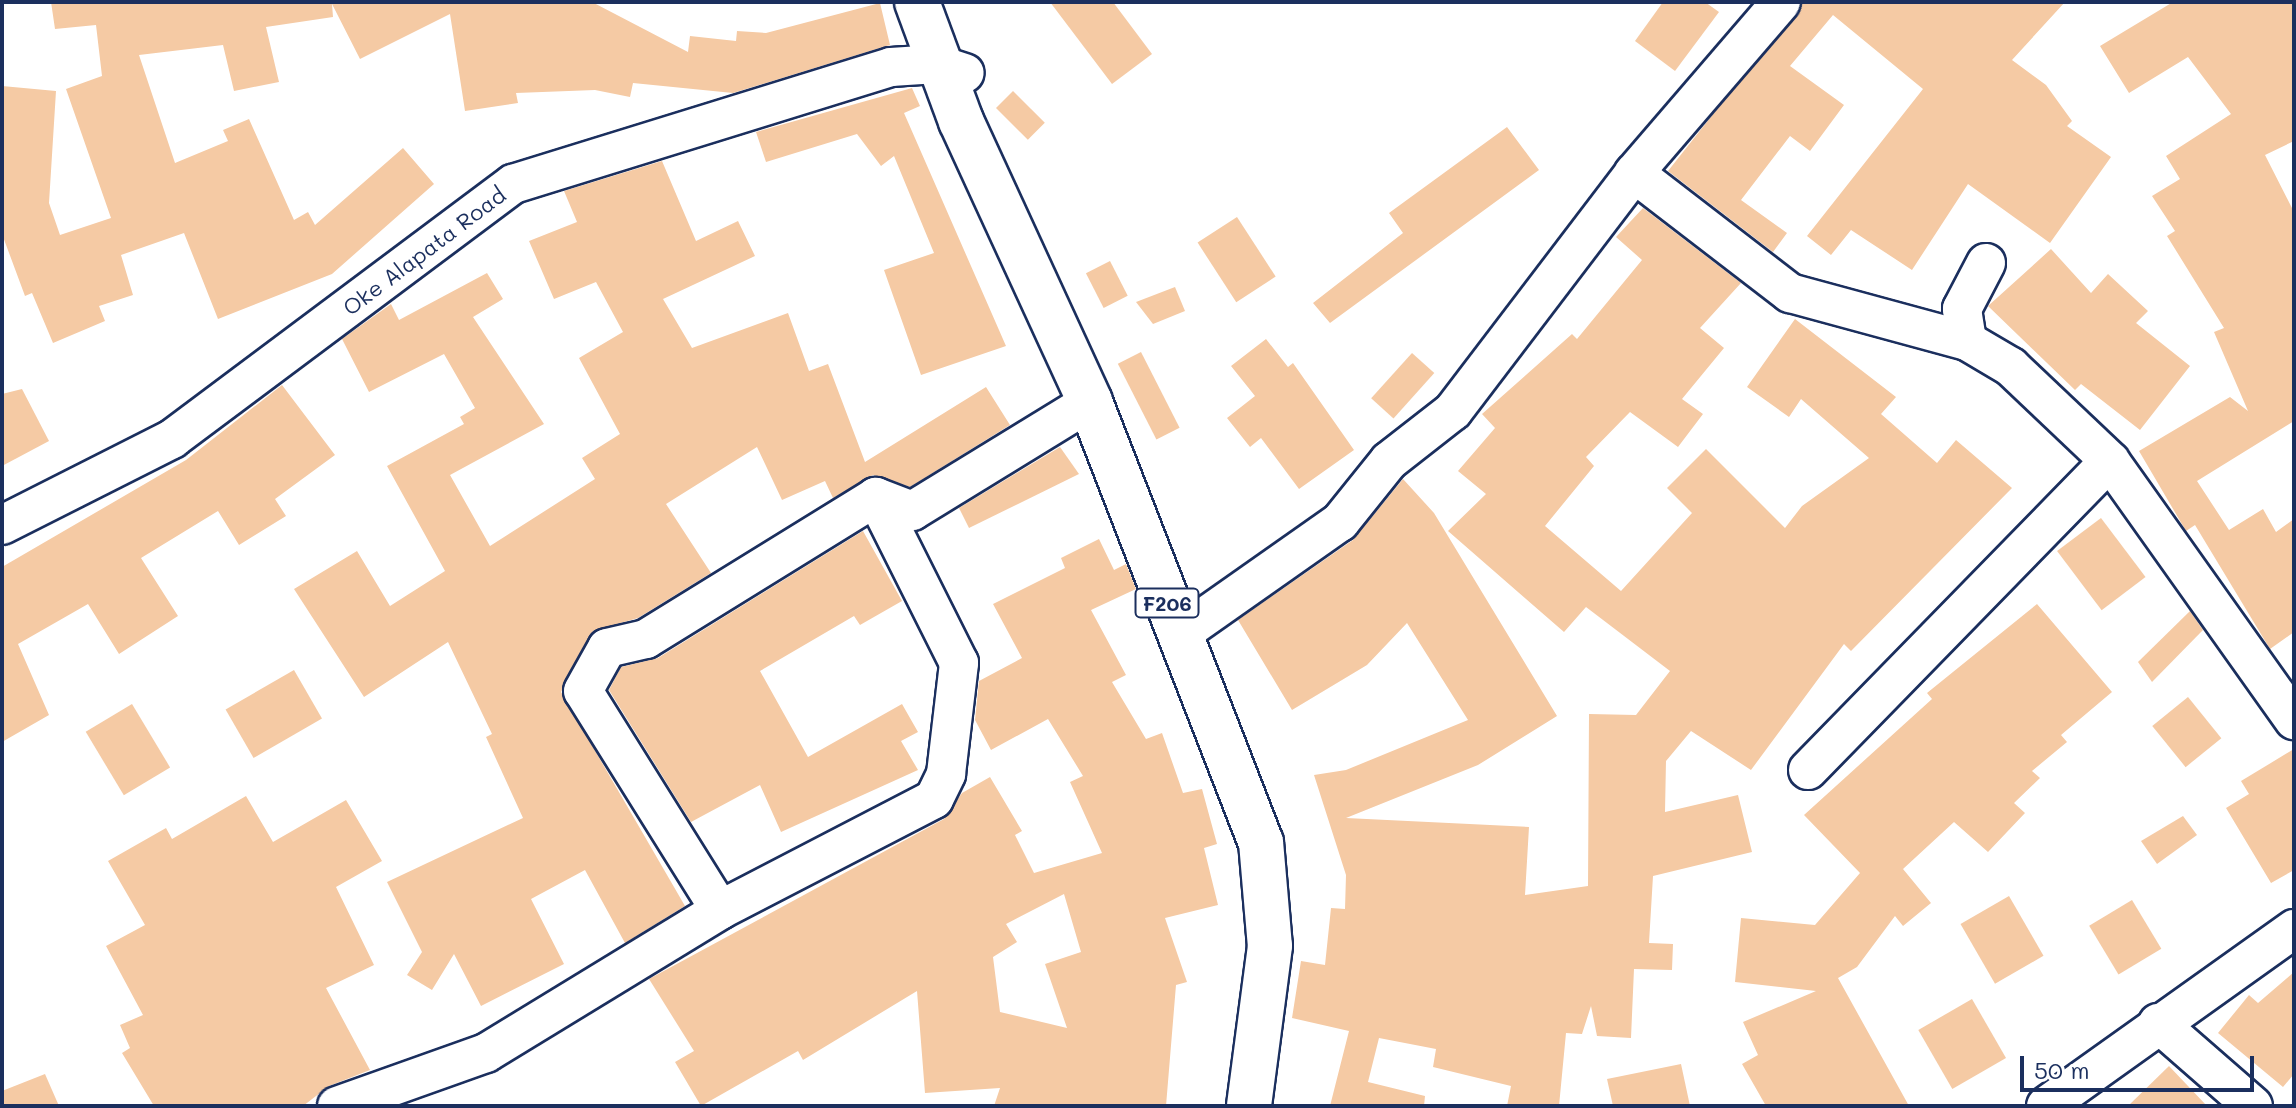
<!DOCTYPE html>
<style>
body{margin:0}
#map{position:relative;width:2296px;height:1108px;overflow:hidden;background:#fff;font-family:Mali,sans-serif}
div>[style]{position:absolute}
.building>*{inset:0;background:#f5caa4;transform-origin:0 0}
.roads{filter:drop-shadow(2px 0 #1b2f5e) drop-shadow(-2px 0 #1b2f5e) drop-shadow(0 2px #1b2f5e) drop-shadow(0 -2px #1b2f5e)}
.minor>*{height:38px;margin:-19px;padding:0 19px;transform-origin:19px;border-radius:19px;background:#fff}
.major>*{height:44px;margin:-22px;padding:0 22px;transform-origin:22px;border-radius:22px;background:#fff}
span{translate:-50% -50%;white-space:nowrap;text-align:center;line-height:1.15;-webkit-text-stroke:7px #fff;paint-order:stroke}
.shield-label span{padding:2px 6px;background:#fff;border:2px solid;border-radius:6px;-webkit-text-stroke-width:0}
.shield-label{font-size:20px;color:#1b2f5e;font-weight:700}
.street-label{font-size:22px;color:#1b2f5e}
.frame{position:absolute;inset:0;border:4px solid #1b2f5e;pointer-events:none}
.scale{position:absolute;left:2020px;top:1056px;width:234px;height:36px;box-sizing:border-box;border:4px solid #1b2f5e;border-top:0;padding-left:10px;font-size:24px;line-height:28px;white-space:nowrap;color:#1b2f5e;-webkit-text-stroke:6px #fff;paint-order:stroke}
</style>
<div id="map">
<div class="building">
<i style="clip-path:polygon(51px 2px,592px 2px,688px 52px,690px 36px,736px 41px,737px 31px,766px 33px,880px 3px,890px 45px,733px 93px,633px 83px,630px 97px,595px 90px,516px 93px,518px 103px,465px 111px,450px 14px,360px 59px,332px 4px,333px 17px,266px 27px,279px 82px,234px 91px,223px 45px,139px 55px,175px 163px,228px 141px,223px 130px,249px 119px,294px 220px,308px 212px,315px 225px,403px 148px,434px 184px,332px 274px,218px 319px,184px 233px,121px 255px,133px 295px,99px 306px,105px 321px,53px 343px,32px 293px,25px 296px,2px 234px,2px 86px,56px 91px,49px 203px,60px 235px,111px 218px,66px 89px,102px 76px,96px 25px,55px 29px)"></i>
<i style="clip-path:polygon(1050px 2px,1113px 2px,1152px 54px,1112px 84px)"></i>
<i style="clip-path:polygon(1663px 2px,1705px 2px,1719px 12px,1675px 71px,1635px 41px)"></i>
<i style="clip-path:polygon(1802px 2px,2065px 2px,2012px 60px,2046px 85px,2072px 121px,2067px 126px,2111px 157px,2050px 243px,1968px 184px,1912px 270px,1851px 230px,1831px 255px,1807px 236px,1923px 89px,1833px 15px,1790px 66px,1844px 105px,1810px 151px,1790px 136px,1741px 200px,1787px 233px,1773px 252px,1668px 171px)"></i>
<i style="clip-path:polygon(2173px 2px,2294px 2px,2294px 141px,2265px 155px,2294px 212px,2294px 421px,2197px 481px,2229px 530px,2263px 509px,2276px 532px,2294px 519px,2294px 632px,2270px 649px,2195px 525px,2186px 531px,2139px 451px,2230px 397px,2248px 411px,2214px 332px,2224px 328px,2167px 236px,2175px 231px,2152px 196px,2180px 179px,2166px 156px,2231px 114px,2188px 57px,2129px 93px,2100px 46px)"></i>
<i style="clip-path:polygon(912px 88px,920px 106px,904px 113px,1006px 346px,921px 375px,884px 270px,934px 253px,894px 156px,881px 166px,857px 134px,766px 162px,756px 132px)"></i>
<i style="left:1013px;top:91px;width:45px;height:24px;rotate:45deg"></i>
<i style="clip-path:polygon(1507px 127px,1539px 170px,1330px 323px,1313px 303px,1403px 233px,1389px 213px)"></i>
<i style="clip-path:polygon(662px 161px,696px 241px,738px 221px,755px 256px,663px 299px,692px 348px,788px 313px,809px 371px,828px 364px,865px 462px,986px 387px,1010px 425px,910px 487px,873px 475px,833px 498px,825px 481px,782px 500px,757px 447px,666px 504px,711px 573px,638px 618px,593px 631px,561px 692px,685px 906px,625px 943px,585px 870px,531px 899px,564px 964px,481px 1006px,454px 954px,432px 990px,407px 975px,422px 952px,387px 882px,523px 818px,486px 737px,492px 734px,448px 642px,364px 697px,294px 589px,357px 551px,390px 606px,445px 571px,387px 466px,464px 424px,460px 417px,475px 408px,444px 354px,369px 392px,342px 339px,391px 304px,399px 320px,487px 273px,503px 299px,473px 317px,544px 424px,450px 475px,490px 546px,595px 479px,582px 458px,620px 434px,579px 358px,623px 332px,596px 282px,554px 299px,529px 241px,577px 222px,564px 191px)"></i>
<i style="clip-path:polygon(1643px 208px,1741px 283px,1700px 328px,1724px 348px,1682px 399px,1703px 414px,1678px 447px,1630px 412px,1586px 457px,1594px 466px,1545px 526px,1621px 591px,1692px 513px,1667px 488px,1706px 449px,1785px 528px,1802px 506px,1869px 458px,1801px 399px,1789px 417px,1747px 387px,1795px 319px,1896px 397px,1881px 414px,1937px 463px,1956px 440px,2012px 488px,1851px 651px,1844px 644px,1751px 770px,1691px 731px,1666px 761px,1665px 812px,1738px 795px,1752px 852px,1653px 876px,1649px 943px,1673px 944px,1672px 970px,1634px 969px,1631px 1038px,1597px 1036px,1591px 1006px,1582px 1034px,1566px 1033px,1559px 1106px,1507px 1106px,1511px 1086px,1433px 1067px,1436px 1049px,1379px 1038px,1368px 1082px,1425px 1096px,1424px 1106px,1330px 1106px,1349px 1031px,1292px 1018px,1301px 961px,1325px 965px,1331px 908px,1345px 909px,1346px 875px,1314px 775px,1346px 770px,1468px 720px,1407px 623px,1367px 665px,1292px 710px,1238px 620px,1353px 540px,1403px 479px,1434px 513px,1557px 716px,1478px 765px,1346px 818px,1529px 827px,1525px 895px,1588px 886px,1589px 714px,1636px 715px,1670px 671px,1586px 607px,1564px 632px,1448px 531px,1486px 494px,1458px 471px,1495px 428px,1482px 414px,1572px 334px,1577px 339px,1642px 260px,1616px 237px)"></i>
<i style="left:1237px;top:217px;width:71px;height:47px;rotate:57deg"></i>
<i style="clip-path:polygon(2051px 249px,2091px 293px,2108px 274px,2148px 311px,2136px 323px,2190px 366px,2140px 430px,2081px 384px,2075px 390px,1988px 306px)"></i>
<i style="left:1110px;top:261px;width:39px;height:27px;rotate:63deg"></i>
<i style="clip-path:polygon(1175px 287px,1185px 311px,1153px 324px,1136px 302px)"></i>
<i style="clip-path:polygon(1266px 339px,1288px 367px,1293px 363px,1354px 450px,1299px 489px,1261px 438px,1250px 447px,1227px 418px,1255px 396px,1231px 366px)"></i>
<i style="left:1141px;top:352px;width:85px;height:26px;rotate:63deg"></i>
<i style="left:1412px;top:353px;width:30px;height:61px;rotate:42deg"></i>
<i style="clip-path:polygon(282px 385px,335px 455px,275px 499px,286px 516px,239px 545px,218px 511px,141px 558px,178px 616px,119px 654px,88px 604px,18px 644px,49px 715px,2px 742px,2px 567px,186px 460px)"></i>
<i style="clip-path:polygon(22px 389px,49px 441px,2px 466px,2px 394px)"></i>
<i style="clip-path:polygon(1060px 447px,1079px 474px,969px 528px,959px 508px)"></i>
<i style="left:2101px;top:518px;width:74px;height:55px;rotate:53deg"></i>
<i style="clip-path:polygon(863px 531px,902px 601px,860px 625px,854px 616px,760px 671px,808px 757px,902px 704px,918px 732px,901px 741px,918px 770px,781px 832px,760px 785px,691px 822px,609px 690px,621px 667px,658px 658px)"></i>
<i style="clip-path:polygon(evenodd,1099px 539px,1114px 570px,1126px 564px,1136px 589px,1091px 610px,1126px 675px,1112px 682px,1146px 739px,1162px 733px,1183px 793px,1202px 789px,1217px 844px,1204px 848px,1218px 905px,1165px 918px,1187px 982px,1176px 985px,1166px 1106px,994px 1106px,1000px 1088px,925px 1093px,917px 991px,803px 1060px,798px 1051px,701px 1106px,675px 1062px,694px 1051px,649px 979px,944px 819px,962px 793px,990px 777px,1022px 831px,1015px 835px,1034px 873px,1102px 853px,1070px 782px,1083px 776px,1048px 719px,991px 750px,975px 720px,979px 681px,1022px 658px,993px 604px,1065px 568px,1061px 558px,1099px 539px,1064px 894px,1081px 952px,1045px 964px,1067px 1028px,1000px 1012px,993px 957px,1017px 942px,1006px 924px,1064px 894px)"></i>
<i style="clip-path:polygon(2037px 604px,2112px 692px,2061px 735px,2067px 742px,2032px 771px,2040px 778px,2014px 803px,2025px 813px,1988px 852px,1954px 822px,1903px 869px,1931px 903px,1903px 926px,1895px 916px,1857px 967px,1838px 978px,1909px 1106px,1766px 1106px,1742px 1064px,1758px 1055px,1743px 1022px,1816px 991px,1735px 982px,1741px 918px,1815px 925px,1860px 873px,1804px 815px,1932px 699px,1927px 693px)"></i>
<i style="clip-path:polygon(2190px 611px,2203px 630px,2152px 682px,2138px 662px)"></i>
<i style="left:294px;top:670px;width:56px;height:79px;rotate:60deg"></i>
<i style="left:2188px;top:697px;width:53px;height:46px;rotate:51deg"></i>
<i style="left:132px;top:704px;width:74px;height:54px;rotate:59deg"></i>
<i style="clip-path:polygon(2294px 749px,2294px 870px,2271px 883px,2226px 808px,2249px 794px,2241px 781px)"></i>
<i style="clip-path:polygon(246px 796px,273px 842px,346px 800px,382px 861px,336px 887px,374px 965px,326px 988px,370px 1070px,329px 1086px,303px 1106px,154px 1106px,122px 1053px,130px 1048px,120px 1025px,143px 1015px,106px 946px,145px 925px,108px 861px,166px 828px,172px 839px)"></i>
<i style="clip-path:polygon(2183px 816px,2197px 835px,2157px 864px,2141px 841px)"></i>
<i style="left:2009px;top:896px;width:69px;height:56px;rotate:60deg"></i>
<i style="left:2132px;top:900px;width:57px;height:50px;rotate:59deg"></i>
<i style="clip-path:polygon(2294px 972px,2294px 1074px,2283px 1087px,2218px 1033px,2249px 995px,2258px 1003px)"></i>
<i style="left:1972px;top:999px;width:68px;height:62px;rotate:60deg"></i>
<i style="clip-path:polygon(1681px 1064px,1690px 1106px,1613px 1106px,1607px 1079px)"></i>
<i style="clip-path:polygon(2169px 1066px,2207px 1106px,2128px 1106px)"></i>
<i style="clip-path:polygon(45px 1074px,59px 1106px,2px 1106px,2px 1091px)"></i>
</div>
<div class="roads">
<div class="minor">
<i style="left:1634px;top:173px;width:197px;rotate:37.6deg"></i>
<i style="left:1790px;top:293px;width:183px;rotate:15.2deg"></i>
<i style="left:1986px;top:263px;width:52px;rotate:117.6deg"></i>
<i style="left:1962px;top:309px;width:32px;rotate:81deg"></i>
<i style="left:1967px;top:341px;width:51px;rotate:30.6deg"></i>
<i style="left:2011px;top:367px;width:137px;rotate:43.5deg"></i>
<i style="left:2110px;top:461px;width:318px;rotate:54.6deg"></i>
<i style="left:2px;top:525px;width:191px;rotate:-26.8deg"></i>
<i style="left:172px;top:439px;width:426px;rotate:-36.8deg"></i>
<i style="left:513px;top:184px;width:396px;rotate:-17.2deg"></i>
<i style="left:891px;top:67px;width:46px;rotate:-3.7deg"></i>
<i style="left:937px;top:64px;width:29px;rotate:18deg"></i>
<i style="left:1179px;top:635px;width:197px;rotate:-35.1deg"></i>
<i style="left:1340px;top:522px;width:78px;rotate:-51.2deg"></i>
<i style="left:1389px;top:461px;width:81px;rotate:-38deg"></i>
<i style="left:1453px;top:411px;width:299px;rotate:-52.7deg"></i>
<i style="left:1634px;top:173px;width:225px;rotate:-49.3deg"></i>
<i style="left:1808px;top:770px;width:432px;rotate:-45.7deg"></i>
<i style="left:720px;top:910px;width:241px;rotate:-27.4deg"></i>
<i style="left:934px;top:799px;width:28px;rotate:-64deg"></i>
<i style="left:946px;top:774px;width:112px;rotate:-83.3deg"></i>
<i style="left:959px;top:663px;width:186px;rotate:-116.6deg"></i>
<i style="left:2158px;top:1023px;width:126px;rotate:41.1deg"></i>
<i style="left:337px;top:1106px;width:158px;rotate:-19.6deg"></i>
<i style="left:486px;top:1053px;width:274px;rotate:-31.4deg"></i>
<i style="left:720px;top:910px;width:258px;rotate:-122deg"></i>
<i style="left:583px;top:691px;width:49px;rotate:-60.8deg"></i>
<i style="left:607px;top:648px;width:40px;rotate:-13deg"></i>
<i style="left:646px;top:639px;width:270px;rotate:-31.7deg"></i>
<i style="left:876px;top:497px;width:39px;rotate:21deg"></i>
<i style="left:912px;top:511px;width:209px;rotate:-31.5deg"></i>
<i style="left:2046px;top:1106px;width:305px;rotate:-35.5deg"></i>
</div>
<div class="major">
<i style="left:917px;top:2px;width:127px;rotate:69.7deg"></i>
<i style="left:961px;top:121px;width:309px;rotate:65.3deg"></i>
<i style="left:1090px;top:402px;width:472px;rotate:68.8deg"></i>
<i style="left:1261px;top:842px;width:104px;rotate:85.1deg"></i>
<i style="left:1270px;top:946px;width:161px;rotate:97.5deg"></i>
</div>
</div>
<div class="shield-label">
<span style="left:1167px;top:603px">F206</span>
</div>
<div class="street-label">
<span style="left:424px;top:251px;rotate:-37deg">Oke Alapata Road</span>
</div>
<div class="frame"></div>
<div class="scale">50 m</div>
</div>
